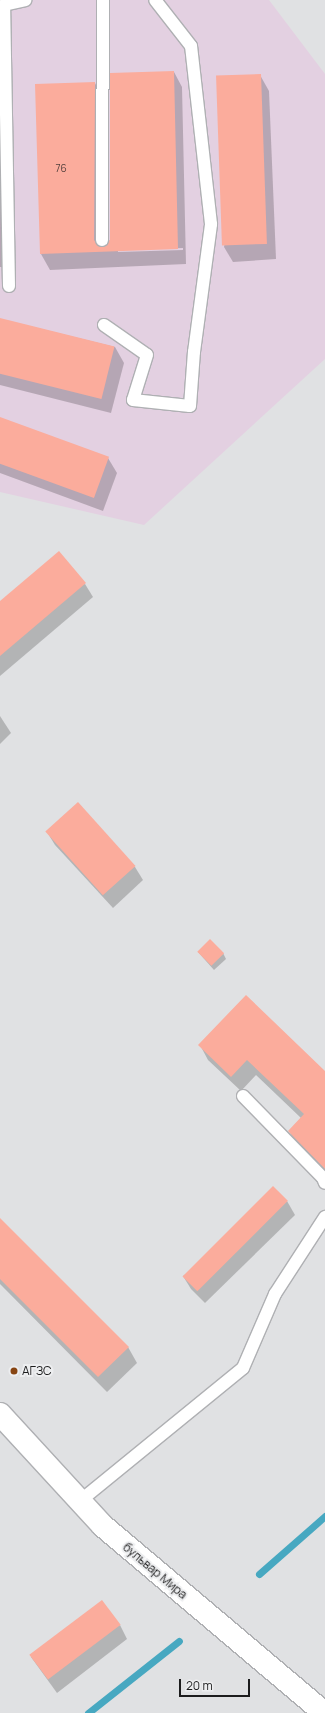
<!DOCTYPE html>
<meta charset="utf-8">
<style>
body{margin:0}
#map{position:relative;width:325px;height:1713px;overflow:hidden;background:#e0e1e3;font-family:Manrope,sans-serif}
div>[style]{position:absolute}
.industrial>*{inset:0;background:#e3d0e1}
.shadow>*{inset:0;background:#0003}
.stream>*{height:7px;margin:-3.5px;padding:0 3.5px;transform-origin:3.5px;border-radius:3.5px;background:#47a8c1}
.building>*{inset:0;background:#fbac9c;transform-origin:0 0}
.roads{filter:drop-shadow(1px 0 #afb0b3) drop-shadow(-1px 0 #afb0b3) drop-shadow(0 1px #afb0b3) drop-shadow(0 -1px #afb0b3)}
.service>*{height:12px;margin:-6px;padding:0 6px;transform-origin:6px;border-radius:6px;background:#fff}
.tertiary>*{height:22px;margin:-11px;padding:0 11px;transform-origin:11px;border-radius:11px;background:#fff}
.dots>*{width:11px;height:11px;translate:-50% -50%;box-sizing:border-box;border:2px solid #edeef0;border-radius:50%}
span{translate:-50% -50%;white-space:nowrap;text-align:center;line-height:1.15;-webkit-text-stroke:4px #edeef0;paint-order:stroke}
.number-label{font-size:10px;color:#54403d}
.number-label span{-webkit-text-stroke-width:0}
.poi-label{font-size:12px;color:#1c1c1d}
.left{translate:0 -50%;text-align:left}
.street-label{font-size:12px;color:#1c1c1d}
.scale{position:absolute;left:179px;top:1679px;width:71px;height:18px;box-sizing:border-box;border:2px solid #1c1c1d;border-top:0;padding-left:5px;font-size:12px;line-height:14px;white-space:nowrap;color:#1c1c1d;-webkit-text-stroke:3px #edeef0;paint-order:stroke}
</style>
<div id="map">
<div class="industrial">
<i style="clip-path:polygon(0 0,269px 0,325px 74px,325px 359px,144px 525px,0 492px)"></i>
</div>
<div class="shadow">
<i style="clip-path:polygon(evenodd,174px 72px,182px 87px,186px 264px,50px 270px,41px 254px,36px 85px,95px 83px,103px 99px,103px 248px,110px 240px,174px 72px,183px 248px,183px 250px,118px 252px,118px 250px,183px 248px)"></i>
<i style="clip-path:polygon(260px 75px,269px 91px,276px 259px,233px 262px,224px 247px)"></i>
<i style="clip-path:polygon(0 165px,4px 267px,0 267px)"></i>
<i style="clip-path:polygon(0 319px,115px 347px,124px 363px,111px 413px,0 385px)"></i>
<i style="clip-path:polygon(0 418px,108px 458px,117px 473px,103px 511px,0 473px)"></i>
<i style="clip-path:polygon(85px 584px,93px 597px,0 676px,0 602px)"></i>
<i style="clip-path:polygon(0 716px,11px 733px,0 744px)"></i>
<i style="clip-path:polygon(47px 832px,135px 867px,143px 880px,113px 908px,55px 845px)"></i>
<i style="clip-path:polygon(198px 952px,223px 953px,226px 959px,214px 970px)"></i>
<i style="clip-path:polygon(200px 1045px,325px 1073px,325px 1174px,298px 1146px,289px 1131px,301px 1118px,256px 1075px,241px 1091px,208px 1060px)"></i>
<i style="clip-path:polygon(287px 1201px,295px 1215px,205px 1303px,191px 1289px,183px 1276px)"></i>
<i style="clip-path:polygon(0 1219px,128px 1347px,137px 1363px,107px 1392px,0 1284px)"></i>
<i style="clip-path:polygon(120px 1625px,127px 1639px,57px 1693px,31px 1657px)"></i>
</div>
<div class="stream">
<i style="left:259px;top:1574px;width:88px;rotate:-41.3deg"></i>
<i style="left:88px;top:1713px;width:116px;rotate:-38.4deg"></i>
</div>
<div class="building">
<i style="clip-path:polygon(174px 71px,178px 249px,40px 254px,35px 84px,95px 82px,94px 240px,98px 246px,102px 247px,110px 240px,110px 73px)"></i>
<i style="left:261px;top:74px;width:170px;height:45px;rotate:88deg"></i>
<i style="left:0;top:318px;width:118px;height:54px;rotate:14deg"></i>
<i style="left:0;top:417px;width:116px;height:44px;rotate:20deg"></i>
<i style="clip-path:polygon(59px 551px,86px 583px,0 656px,0 601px)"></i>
<i style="left:78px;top:802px;width:86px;height:44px;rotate:48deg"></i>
<i style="left:210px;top:939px;width:20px;height:18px;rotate:45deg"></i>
<i style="clip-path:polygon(246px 995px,325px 1071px,325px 1169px,288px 1131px,304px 1114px,247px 1060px,231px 1077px,198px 1045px)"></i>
<i style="left:273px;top:1186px;width:21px;height:128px;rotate:45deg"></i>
<i style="clip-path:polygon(0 1218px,129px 1347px,98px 1377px,0 1279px)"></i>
<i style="left:102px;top:1600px;width:31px;height:91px;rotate:53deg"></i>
</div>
<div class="roads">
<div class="service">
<i style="left:102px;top:240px;width:240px;rotate:-89.8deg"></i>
<i style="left:9px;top:286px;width:281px;rotate:-91deg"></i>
<i style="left:4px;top:5px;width:22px;rotate:-13deg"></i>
<i style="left:104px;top:325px;width:52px;rotate:34.9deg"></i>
<i style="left:147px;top:355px;width:47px;rotate:107.3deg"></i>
<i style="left:133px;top:400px;width:57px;rotate:6deg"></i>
<i style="left:190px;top:406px;width:54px;rotate:-85.8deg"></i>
<i style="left:194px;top:352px;width:129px;rotate:-82.4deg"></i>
<i style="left:211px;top:224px;width:179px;rotate:-96.4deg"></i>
<i style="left:191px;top:46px;width:58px;rotate:-128deg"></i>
<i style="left:243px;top:1096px;width:115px;rotate:45.7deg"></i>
<i style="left:323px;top:1178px;width:5px;rotate:68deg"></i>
<i style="left:80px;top:1501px;width:210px;rotate:-39.2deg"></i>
<i style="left:243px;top:1368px;width:81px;rotate:-66.6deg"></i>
<i style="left:275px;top:1294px;width:92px;rotate:-57deg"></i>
</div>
<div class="tertiary">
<i style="left:0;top:1414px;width:152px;rotate:47.4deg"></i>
<i style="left:103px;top:1526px;width:289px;rotate:40.2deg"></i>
</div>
</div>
<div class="dots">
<i style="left:14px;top:1371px;background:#874513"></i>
</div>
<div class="number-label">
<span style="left:61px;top:169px">76</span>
</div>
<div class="poi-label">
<span class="left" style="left:22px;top:1371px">АГЗС</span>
</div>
<div class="street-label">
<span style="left:155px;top:1571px;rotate:40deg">бульвар Мира</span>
</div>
<div class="scale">20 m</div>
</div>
